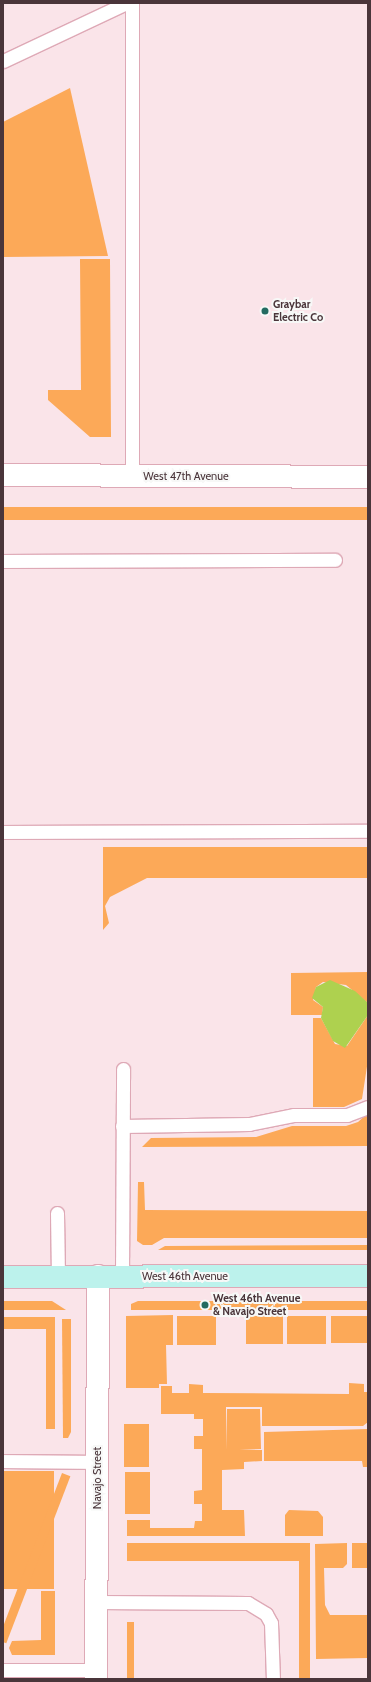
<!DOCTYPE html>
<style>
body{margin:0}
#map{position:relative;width:371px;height:1682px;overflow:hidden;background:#fae4e9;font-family:Cabin,sans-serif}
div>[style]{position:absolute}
.green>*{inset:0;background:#fca958;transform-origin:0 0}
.water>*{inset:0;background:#aed14f}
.roads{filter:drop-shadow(1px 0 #dea9b6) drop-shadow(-1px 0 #dea9b6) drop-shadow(0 1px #dea9b6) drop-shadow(0 -1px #dea9b6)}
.lane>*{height:13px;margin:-6.5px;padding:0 6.5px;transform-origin:6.5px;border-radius:6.5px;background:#fff}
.street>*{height:22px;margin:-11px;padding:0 11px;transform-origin:11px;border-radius:11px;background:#fff}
.secondary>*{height:22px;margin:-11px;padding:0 11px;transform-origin:11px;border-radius:11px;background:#bcf2ec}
.dots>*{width:11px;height:11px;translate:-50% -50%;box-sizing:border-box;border:2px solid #f7f8f7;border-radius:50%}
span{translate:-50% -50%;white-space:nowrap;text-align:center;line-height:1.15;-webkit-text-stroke:4px #f7f8f7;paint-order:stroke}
.poi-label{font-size:11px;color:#4a353a;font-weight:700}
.left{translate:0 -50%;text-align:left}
.street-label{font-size:11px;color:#4a353a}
.frame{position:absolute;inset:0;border:4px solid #4a353a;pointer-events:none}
</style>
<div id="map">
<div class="green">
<i style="clip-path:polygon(70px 88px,108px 256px,3px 257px,3px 122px)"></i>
<i style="clip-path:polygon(80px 259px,110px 259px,111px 437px,90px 437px,48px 400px,48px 390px,81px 390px)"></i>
<i style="left:3px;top:507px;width:365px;height:13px"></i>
<i style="clip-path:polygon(103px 847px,368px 847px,368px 878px,147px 878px,110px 897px,105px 906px,109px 923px,103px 930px)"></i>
<i style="clip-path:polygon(368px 972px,368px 1003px,346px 985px,323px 982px,316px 987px,313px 1000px,323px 1007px,322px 1015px,291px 1015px,291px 973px)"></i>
<i style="clip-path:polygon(368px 1015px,368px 1060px,362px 1099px,344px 1107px,313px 1107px,313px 1018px,321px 1018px,335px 1044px,347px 1046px)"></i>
<i style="clip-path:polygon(368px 1113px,368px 1146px,142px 1147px,151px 1138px,256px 1137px,292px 1126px,346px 1126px,358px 1122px)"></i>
<i style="clip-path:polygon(138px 1182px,144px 1182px,145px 1210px,368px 1211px,368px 1238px,164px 1238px,152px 1245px,143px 1245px,137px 1241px)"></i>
<i style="clip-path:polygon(368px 1245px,368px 1250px,158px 1250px,165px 1246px)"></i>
<i style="clip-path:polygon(3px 1301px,52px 1301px,66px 1310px,3px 1310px)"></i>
<i style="clip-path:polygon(138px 1301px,368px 1301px,368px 1310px,131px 1310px,131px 1304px)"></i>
<i style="clip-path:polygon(173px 1315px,173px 1345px,166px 1345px,167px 1384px,159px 1384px,159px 1388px,126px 1388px,126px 1316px)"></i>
<i style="left:177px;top:1316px;width:39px;height:29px"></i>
<i style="left:246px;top:1316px;width:37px;height:28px"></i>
<i style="left:326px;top:1316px;width:28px;height:39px;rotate:90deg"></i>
<i style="left:331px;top:1316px;width:37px;height:27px"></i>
<i style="clip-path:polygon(3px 1317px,55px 1317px,55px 1429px,46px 1429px,46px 1329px,3px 1329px)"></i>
<i style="clip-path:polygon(62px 1319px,71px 1319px,71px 1432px,68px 1438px,63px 1438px)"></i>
<i style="clip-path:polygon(349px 1383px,364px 1384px,364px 1392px,368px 1392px,368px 1422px,363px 1426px,262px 1426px,262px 1407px,226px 1407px,226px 1450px,227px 1409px,260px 1409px,261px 1449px,239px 1450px,262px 1450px,262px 1461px,244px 1462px,244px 1469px,222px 1470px,222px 1510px,244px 1510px,245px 1536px,127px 1536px,127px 1520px,150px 1520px,150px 1528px,194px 1528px,195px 1521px,202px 1521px,202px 1504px,194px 1504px,194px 1491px,202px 1490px,202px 1449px,194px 1449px,194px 1436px,203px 1436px,203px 1419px,194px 1419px,194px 1414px,161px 1414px,161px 1386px,172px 1386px,172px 1393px,189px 1393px,189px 1384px,203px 1385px,203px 1393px,349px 1394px)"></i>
<i style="left:124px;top:1424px;width:25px;height:43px"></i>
<i style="clip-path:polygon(368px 1429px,368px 1467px,363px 1467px,362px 1461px,264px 1461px,264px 1432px)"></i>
<i style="left:3px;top:1471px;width:51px;height:118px"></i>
<i style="left:125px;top:1472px;width:25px;height:42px"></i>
<i style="left:62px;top:1473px;width:9px;height:179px;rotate:21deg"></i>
<i style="clip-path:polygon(289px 1510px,318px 1511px,323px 1517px,323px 1536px,285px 1536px,285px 1515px)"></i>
<i style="clip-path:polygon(127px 1543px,310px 1543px,310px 1679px,299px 1679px,299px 1561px,127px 1561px)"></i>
<i style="clip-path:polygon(347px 1543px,347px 1564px,343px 1568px,324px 1568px,325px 1605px,330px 1615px,368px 1615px,368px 1658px,316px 1659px,315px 1544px)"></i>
<i style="left:352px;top:1543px;width:16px;height:25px"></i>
<i style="clip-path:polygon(41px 1591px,55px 1591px,55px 1655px,12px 1655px,9px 1648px,12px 1641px,41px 1640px)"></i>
<i style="left:127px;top:1622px;width:7px;height:57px"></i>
</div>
<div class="water">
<i style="clip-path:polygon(330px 980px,355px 991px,368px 1003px,368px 1015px,345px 1048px,333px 1041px,321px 1018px,323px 1007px,312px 998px,316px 987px)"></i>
</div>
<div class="roads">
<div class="lane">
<i style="left:132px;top:3px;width:473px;rotate:90deg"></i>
<i style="left:3px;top:61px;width:136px;rotate:-25.2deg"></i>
<i style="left:3px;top:561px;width:332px;rotate:-0.2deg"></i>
<i style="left:3px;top:832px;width:365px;rotate:-0.2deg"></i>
<i style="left:122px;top:1126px;width:127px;rotate:-0.9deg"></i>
<i style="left:249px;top:1124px;width:46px;rotate:-11.3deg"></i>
<i style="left:294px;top:1115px;width:53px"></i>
<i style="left:347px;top:1115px;width:22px;rotate:-21deg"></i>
<i style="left:57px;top:1213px;width:63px;rotate:89.1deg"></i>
<i style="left:122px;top:1276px;width:207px;rotate:-89.7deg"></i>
<i style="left:3px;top:1461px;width:94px;rotate:0.6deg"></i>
<i style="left:97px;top:1602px;width:151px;rotate:0.4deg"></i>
<i style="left:248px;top:1603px;width:21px;rotate:31deg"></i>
<i style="left:266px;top:1614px;width:10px;rotate:61deg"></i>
<i style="left:271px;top:1623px;width:56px;rotate:88deg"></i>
<i style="left:3px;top:1670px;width:93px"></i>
</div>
<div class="street">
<i style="left:3px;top:475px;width:365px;rotate:0.3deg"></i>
<i style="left:96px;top:1679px;width:403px;rotate:-89.7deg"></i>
</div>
<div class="secondary">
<i style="left:3px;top:1277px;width:365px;rotate:-0.2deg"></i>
</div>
</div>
<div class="dots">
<i style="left:265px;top:311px;background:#236b61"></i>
<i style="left:205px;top:1305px;background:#236b61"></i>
</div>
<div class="poi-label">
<span class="left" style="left:273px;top:311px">Graybar<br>Electric Co</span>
<span class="left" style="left:213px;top:1305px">West 46th Avenue<br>&amp; Navajo Street</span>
</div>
<div class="street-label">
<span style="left:186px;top:476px">West 47th Avenue</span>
<span style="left:185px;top:1276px">West 46th Avenue</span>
<span style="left:97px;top:1478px;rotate:-90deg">Navajo Street</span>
</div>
<div class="frame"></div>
</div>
